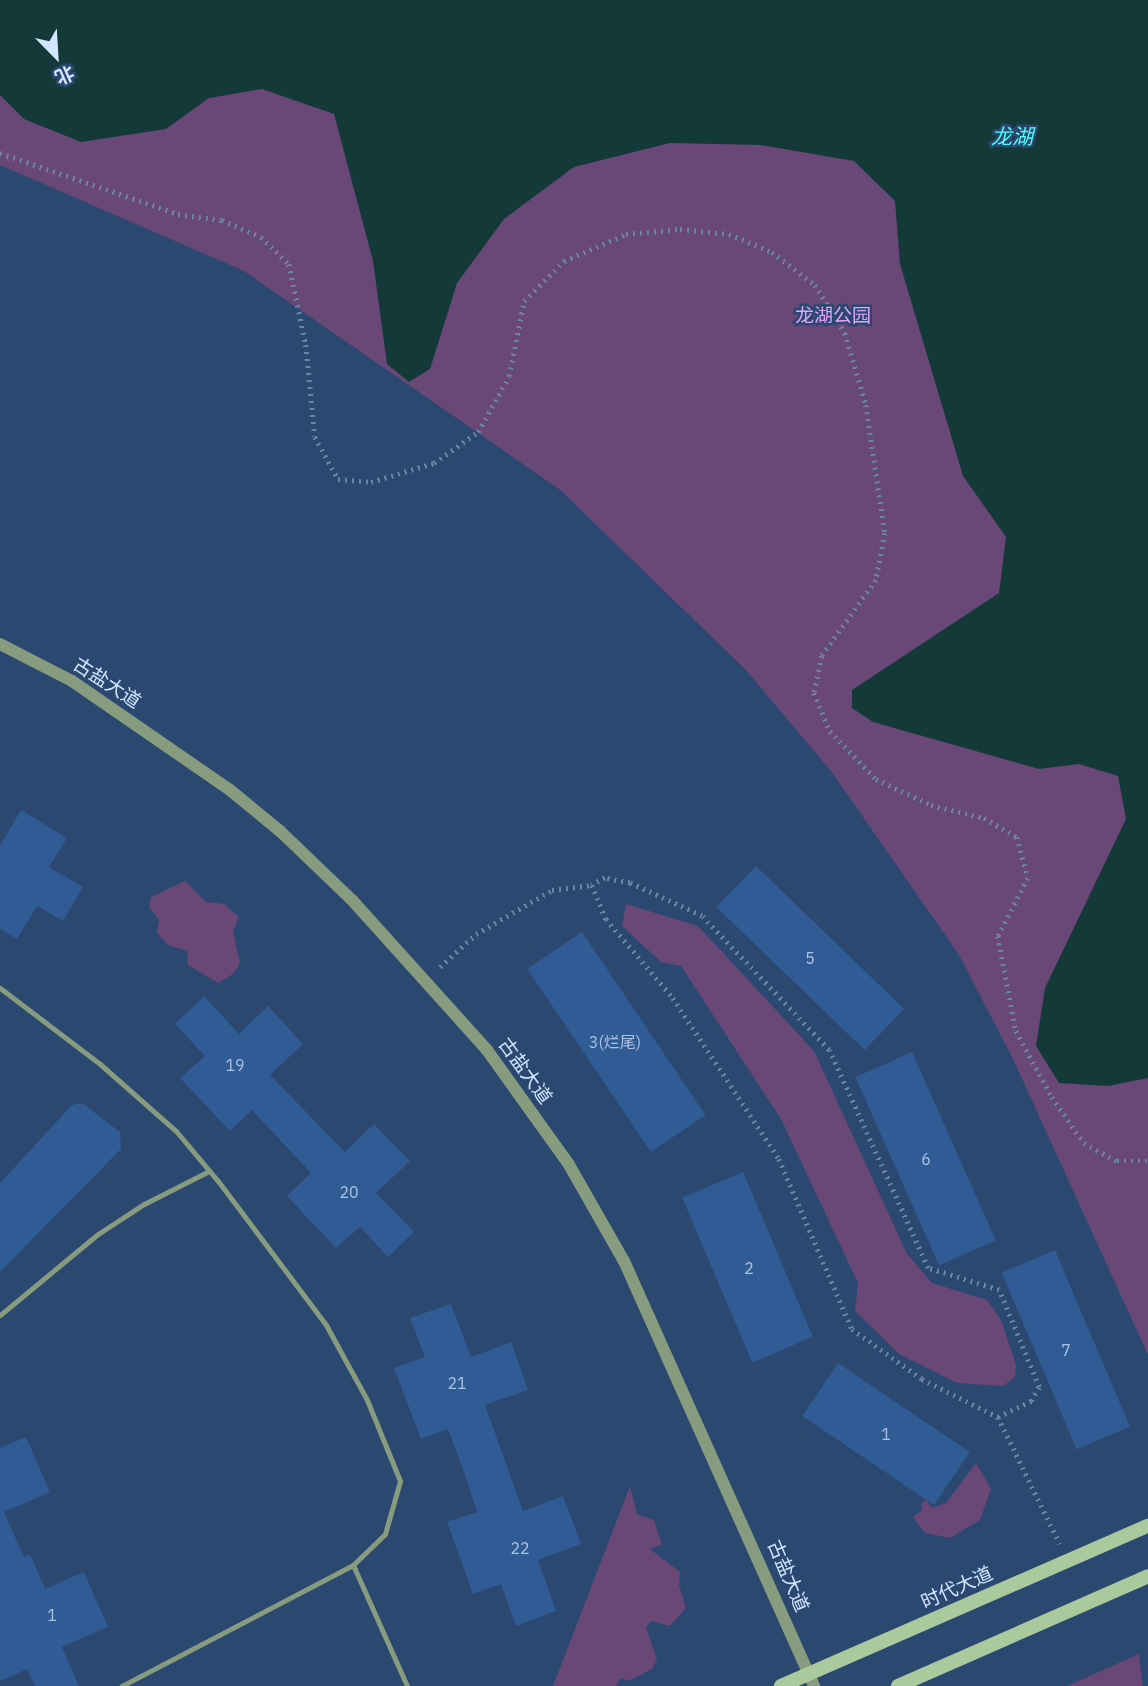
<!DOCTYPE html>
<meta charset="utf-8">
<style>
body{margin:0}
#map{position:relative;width:1148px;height:1686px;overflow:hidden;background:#2a4870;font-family:"IBM Plex Sans","Noto Sans SC",sans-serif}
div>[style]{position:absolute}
.green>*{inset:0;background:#694777}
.water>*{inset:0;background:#143939}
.building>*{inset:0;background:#305b94;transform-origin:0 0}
.path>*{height:4.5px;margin-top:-2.25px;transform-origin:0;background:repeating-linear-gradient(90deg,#6a84a6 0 2px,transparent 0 7px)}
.service>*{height:5px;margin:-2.5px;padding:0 2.5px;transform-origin:2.5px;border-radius:2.5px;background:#879b7e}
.tertiary>*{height:12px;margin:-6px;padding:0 6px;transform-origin:6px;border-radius:6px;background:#879b7e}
.secondary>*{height:14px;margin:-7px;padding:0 7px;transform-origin:7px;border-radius:7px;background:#aac99c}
span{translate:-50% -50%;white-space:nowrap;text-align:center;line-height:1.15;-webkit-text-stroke:5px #2a4870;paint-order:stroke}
.number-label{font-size:16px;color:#abc3e4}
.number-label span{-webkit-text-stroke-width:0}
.park-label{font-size:19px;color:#e0a3f9}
.street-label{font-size:19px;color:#d4e6ff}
.water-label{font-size:21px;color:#54fbfd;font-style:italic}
.north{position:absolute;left:21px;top:21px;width:70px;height:70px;-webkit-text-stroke:5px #2a4870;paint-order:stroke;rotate:156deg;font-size:19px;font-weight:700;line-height:28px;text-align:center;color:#d4e6ff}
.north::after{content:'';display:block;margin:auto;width:24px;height:32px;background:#d4e6ff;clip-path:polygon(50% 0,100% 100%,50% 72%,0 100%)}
</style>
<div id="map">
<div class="green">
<i style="clip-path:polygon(0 0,1148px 0,1148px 1355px,1014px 1061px,959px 955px,831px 771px,745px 669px,559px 489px,244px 271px,0 165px)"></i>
<i style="clip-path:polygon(185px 881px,206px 902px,224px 904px,239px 917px,233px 931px,240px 963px,233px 974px,218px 983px,188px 965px,187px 951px,168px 945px,157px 933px,159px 920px,149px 907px,151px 897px)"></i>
<i style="clip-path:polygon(626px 904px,698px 926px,814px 1051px,907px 1254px,932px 1283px,987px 1300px,1001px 1320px,1016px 1365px,1015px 1377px,1003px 1386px,957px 1383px,899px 1354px,855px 1311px,858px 1283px,781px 1119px,681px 966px,661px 962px,622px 926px)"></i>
<i style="clip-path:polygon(976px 1463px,991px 1489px,980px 1520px,950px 1538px,925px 1533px,913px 1517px,922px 1510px,921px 1504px,926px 1499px,932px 1508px,946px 1503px)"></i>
<i style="clip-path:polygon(630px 1486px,637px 1514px,654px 1520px,662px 1545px,650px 1549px,680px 1572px,679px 1585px,686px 1608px,670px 1626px,651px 1621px,646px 1628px,657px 1659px,652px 1669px,629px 1681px,621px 1678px,616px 1686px,553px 1686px)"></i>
<i style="clip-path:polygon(1139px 1654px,1143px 1686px,1067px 1686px)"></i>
</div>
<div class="water">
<i style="clip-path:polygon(0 0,1148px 0,1148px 1078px,1108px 1086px,1059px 1083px,1036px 1046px,1045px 988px,1126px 819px,1118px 776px,1079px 764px,1039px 769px,873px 722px,852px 708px,852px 690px,999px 593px,1006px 537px,963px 476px,900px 264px,895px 201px,854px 161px,761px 145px,670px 143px,574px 167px,504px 219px,457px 283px,430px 369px,409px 382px,387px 364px,373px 261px,334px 114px,262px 89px,209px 98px,166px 129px,81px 142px,24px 119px,0 95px)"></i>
</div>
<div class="building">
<i style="clip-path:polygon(21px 810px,67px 838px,49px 867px,83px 887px,63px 921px,37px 906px,17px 939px,0 929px,0 846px)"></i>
<i style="left:756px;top:866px;width:206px;height:57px;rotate:44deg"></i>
<i style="left:582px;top:932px;width:221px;height:66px;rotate:56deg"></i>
<i style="clip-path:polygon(204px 996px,239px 1034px,268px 1006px,303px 1044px,270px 1075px,345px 1152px,374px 1124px,410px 1161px,376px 1193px,414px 1232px,388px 1257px,360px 1227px,336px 1248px,287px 1196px,311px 1173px,252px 1110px,230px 1131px,180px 1078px,205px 1056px,175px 1024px)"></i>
<i style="left:912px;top:1052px;width:206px;height:62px;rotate:66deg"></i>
<i style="clip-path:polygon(82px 1103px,120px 1132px,121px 1149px,0 1272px,0 1183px,72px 1105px)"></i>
<i style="left:743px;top:1172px;width:179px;height:66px;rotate:67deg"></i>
<i style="left:1055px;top:1250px;width:192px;height:58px;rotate:67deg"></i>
<i style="clip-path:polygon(451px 1304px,471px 1357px,511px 1342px,528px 1390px,485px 1405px,523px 1511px,563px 1496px,581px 1544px,538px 1560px,556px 1611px,516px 1626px,501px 1584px,473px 1594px,447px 1522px,477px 1512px,464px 1472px,448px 1429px,421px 1439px,394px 1368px,425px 1357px,410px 1318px)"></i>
<i style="left:838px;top:1363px;width:159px;height:64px;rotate:34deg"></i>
<i style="clip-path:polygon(26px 1437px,50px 1492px,4px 1512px,24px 1557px,30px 1554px,45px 1589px,84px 1572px,108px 1627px,62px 1647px,79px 1686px,35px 1686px,27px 1669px,0 1681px,0 1448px)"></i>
</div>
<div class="path">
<i style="left:0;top:153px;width:188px;rotate:18.9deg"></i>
<i style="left:178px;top:214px;width:44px;rotate:7.8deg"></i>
<i style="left:222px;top:220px;width:43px;rotate:23.6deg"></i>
<i style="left:261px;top:237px;width:39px;rotate:44deg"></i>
<i style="left:289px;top:264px;width:83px;rotate:78.1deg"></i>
<i style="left:306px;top:345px;width:92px;rotate:84.4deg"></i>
<i style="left:315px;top:437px;width:48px;rotate:61.3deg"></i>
<i style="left:338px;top:479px;width:33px;rotate:5deg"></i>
<i style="left:371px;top:482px;width:66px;rotate:-16.8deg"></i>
<i style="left:434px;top:463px;width:54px;rotate:-35.2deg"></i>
<i style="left:478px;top:432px;width:64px;rotate:-61deg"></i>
<i style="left:509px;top:376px;width:76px;rotate:-78.7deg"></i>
<i style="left:524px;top:301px;width:57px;rotate:-45deg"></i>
<i style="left:564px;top:261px;width:68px;rotate:-23.5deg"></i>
<i style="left:626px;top:234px;width:54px;rotate:-5.3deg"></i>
<i style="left:680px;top:229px;width:49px;rotate:5.8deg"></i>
<i style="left:729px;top:234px;width:47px;rotate:22.7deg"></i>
<i style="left:772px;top:252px;width:54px;rotate:37.5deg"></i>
<i style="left:815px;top:285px;width:57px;rotate:58deg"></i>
<i style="left:845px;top:333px;width:75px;rotate:73.7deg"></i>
<i style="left:866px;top:405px;width:129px;rotate:81.6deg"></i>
<i style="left:885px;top:533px;width:48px;rotate:100.8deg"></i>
<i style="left:876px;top:580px;width:93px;rotate:125.4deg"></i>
<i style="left:822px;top:656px;width:38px;rotate:102deg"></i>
<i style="left:814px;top:693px;width:41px;rotate:67.2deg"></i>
<i style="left:830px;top:731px;width:66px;rotate:46.2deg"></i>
<i style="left:876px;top:779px;width:61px;rotate:25.3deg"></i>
<i style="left:931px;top:805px;width:55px;rotate:13.8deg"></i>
<i style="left:984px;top:818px;width:38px;rotate:30deg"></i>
<i style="left:1017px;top:837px;width:42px;rotate:75deg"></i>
<i style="left:1028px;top:878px;width:65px;rotate:117.3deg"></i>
<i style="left:998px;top:936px;width:97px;rotate:79.3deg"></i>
<i style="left:1016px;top:1031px;width:75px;rotate:61.4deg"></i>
<i style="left:1052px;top:1097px;width:56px;rotate:55.2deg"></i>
<i style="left:1084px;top:1143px;width:38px;rotate:29deg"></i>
<i style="left:1117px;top:1161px;width:31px"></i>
<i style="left:440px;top:967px;width:49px;rotate:-42.5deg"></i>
<i style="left:476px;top:934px;width:88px;rotate:-30.1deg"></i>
<i style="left:552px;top:890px;width:40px;rotate:-7.1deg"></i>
<i style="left:998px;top:1417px;width:37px;rotate:-26deg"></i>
<i style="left:1031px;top:1401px;width:16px;rotate:-60deg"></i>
<i style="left:1039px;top:1387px;width:105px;rotate:-112.4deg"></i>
<i style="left:999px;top:1290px;width:74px;rotate:-162.8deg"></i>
<i style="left:928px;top:1268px;width:239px;rotate:-114.4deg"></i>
<i style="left:829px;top:1050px;width:185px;rotate:-133.5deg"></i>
<i style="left:702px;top:916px;width:79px;rotate:-155.4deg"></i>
<i style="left:630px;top:883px;width:25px;rotate:-169deg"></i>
<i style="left:605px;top:878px;width:15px;rotate:152deg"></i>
<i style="left:592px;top:885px;width:37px;rotate:68deg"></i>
<i style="left:606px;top:919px;width:104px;rotate:49.7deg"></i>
<i style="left:673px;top:998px;width:193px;rotate:56.6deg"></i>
<i style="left:779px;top:1159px;width:185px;rotate:66.8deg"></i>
<i style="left:852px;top:1329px;width:86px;rotate:35.5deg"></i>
<i style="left:922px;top:1379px;width:85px;rotate:26.6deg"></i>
<i style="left:998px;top:1417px;width:141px;rotate:64deg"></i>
</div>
<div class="service">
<i style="left:0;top:988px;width:126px;rotate:37.2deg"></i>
<i style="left:100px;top:1064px;width:101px;rotate:41.4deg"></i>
<i style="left:176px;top:1131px;width:65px;rotate:50deg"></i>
<i style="left:218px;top:1181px;width:180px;rotate:53.1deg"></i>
<i style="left:326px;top:1325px;width:85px;rotate:61.3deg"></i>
<i style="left:367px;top:1400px;width:87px;rotate:67.8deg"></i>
<i style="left:400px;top:1481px;width:55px;rotate:105.8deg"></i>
<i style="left:385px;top:1534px;width:45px;rotate:135.9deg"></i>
<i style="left:353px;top:1565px;width:261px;rotate:152.4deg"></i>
<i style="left:0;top:1315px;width:127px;rotate:-39.6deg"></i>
<i style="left:98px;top:1234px;width:55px;rotate:-33.1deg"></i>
<i style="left:144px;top:1204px;width:73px;rotate:-26.9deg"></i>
<i style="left:353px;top:1565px;width:133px;rotate:65.9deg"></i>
</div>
<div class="tertiary">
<i style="left:0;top:644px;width:81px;rotate:27.2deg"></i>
<i style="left:72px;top:681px;width:192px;rotate:34.6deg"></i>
<i style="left:230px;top:790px;width:65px;rotate:39.4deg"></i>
<i style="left:280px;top:831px;width:100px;rotate:43.8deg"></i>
<i style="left:352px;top:900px;width:202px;rotate:48deg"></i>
<i style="left:487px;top:1050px;width:139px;rotate:54.4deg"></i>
<i style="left:568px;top:1163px;width:113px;rotate:60.3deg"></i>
<i style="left:624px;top:1261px;width:466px;rotate:65.9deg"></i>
</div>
<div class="secondary">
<i style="left:781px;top:1686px;width:400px;rotate:-23.6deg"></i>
<i style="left:898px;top:1686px;width:273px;rotate:-23.7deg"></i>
</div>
<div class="number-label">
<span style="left:810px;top:958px">5</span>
<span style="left:615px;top:1042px">3(烂尾)</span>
<span style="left:235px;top:1065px">19</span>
<span style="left:926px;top:1159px">6</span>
<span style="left:349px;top:1192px">20</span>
<span style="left:749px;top:1268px">2</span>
<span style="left:1066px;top:1350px">7</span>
<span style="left:457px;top:1383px">21</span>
<span style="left:886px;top:1434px">1</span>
<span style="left:520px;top:1548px">22</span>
<span style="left:52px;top:1615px">1</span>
</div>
<div class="park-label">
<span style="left:833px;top:316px">龙湖公园</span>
</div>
<div class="street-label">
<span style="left:107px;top:683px;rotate:33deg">古盐大道</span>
<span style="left:525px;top:1071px;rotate:54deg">古盐大道</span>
<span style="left:788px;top:1576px;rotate:67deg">古盐大道</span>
<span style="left:957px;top:1588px;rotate:-24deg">时代大道</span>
</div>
<div class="water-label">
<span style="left:1012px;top:136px">龙湖</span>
</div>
<div class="north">北</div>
</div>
